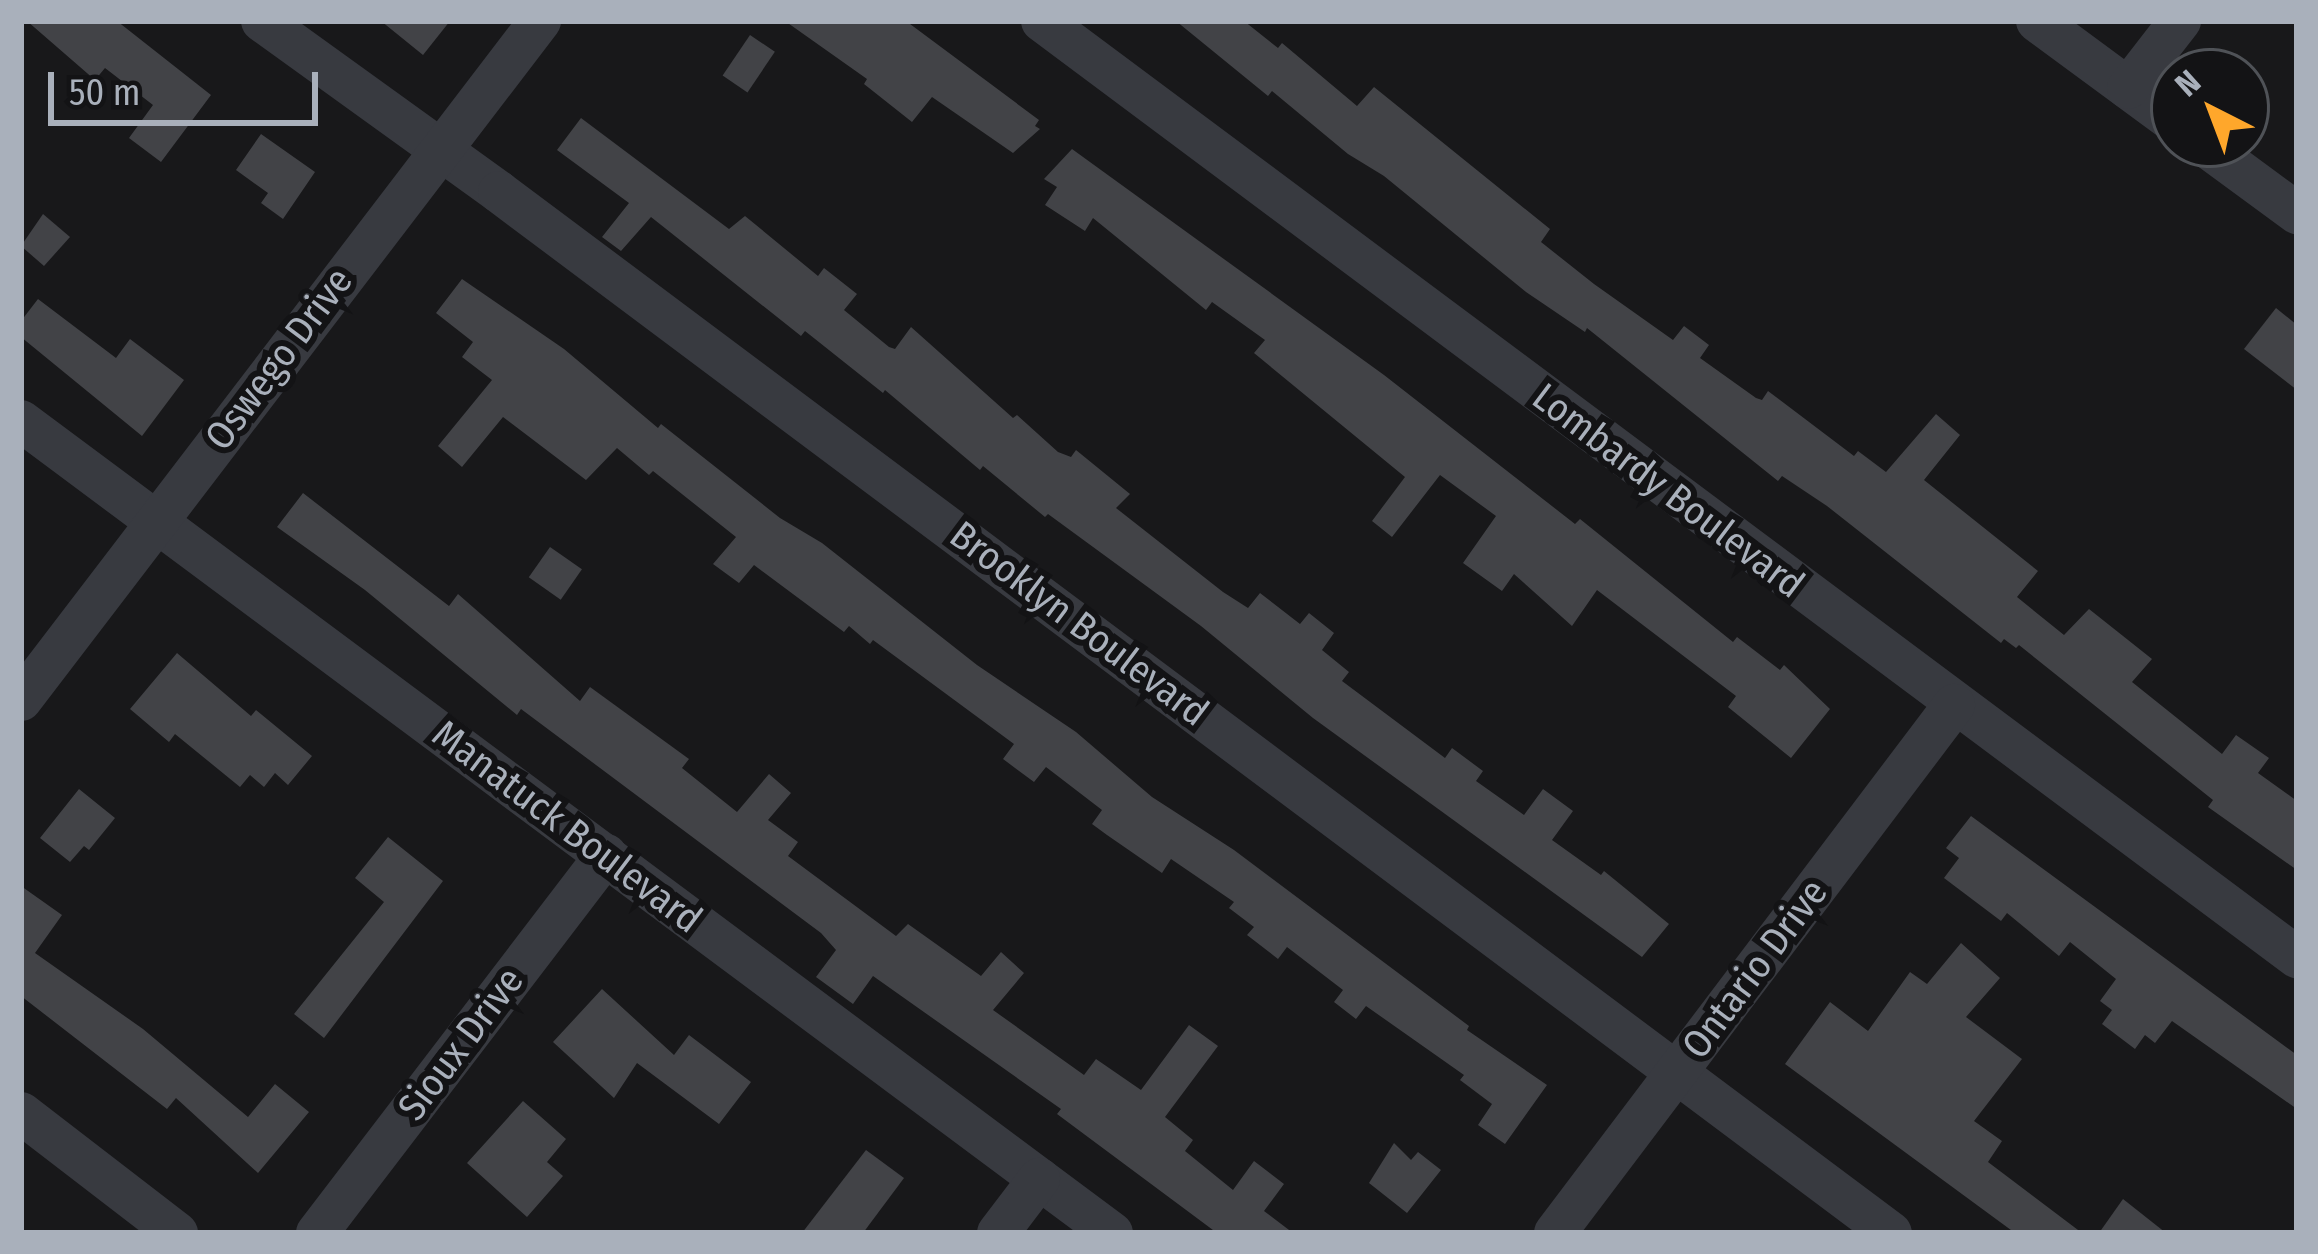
<!DOCTYPE html>
<style>
body{margin:0}
#map{position:relative;width:2318px;height:1254px;overflow:hidden;background:#18181a;font-family:"Fira Sans Condensed",sans-serif}
div>[style]{position:absolute}
.building>*{inset:0;background:#424347;transform-origin:0 0}
.minor>*{height:42px;margin:-21px;padding:0 21px;transform-origin:21px;border-radius:21px;background:#383a40}
span{translate:-50% -50%;white-space:nowrap;text-align:center;line-height:1.15;-webkit-text-stroke:12px #131315;paint-order:stroke}
.street-label{font-size:39px;color:#a9b0bb}
.frame{position:absolute;inset:0;border:24px solid #a9b0bb;pointer-events:none}
.north{position:absolute;left:2150px;top:48px;width:120px;height:120px;box-sizing:border-box;background:#131315;border:3px solid #4f5257;border-radius:50%;rotate:318deg;font-size:33px;font-weight:700;line-height:48px;text-align:center;color:#a9b0bb}
.north::after{content:'';display:block;margin:auto;width:42px;height:54px;background:#ffa72b;clip-path:polygon(50% 0,100% 100%,50% 72%,0 100%)}
.scale{position:absolute;left:48px;top:72px;width:270px;height:54px;box-sizing:border-box;border:6px solid #a9b0bb;border-top:0;padding-left:15px;font-size:36px;line-height:42px;white-space:nowrap;color:#a9b0bb;-webkit-text-stroke:9px #131315;paint-order:stroke}
</style>
<div id="map">
<div class="building">
<i style="clip-path:polygon(27px 21px,117px 21px,211px 95px,161px 162px,129px 138px,153px 105px,105px 68px,95px 80px)"></i>
<i style="clip-path:polygon(381px 21px,450px 21px,423px 55px)"></i>
<i style="clip-path:polygon(785px 21px,906px 21px,1039px 120px,1035px 126px,1040px 129px,1013px 153px,932px 97px,912px 122px,864px 84px,867px 79px)"></i>
<i style="clip-path:polygon(1176px 21px,1244px 21px,1278px 48px,1282px 43px,1357px 106px,1374px 87px,1550px 229px,1541px 242px,1594px 284px,1673px 340px,1684px 326px,1709px 345px,1700px 358px,1756px 398px,1762px 400px,1768px 391px,1854px 456px,1858px 451px,1886px 472px,1936px 414px,1960px 435px,1924px 480px,2038px 571px,2017px 597px,2064px 635px,2089px 609px,2152px 659px,2132px 682px,2222px 754px,2236px 735px,2269px 758px,2258px 773px,2297px 801px,2297px 870px,2208px 807px,2213px 800px,2019px 645px,2016px 648px,2004px 639px,2001px 643px,1827px 506px,1782px 476px,1778px 481px,1587px 328px,1585px 332px,1526px 292px,1384px 176px,1348px 154px,1272px 91px,1268px 96px)"></i>
<i style="left:750px;top:35px;width:30px;height:49px;rotate:34deg"></i>
<i style="clip-path:polygon(581px 118px,729px 229px,745px 216px,818px 276px,824px 268px,857px 294px,844px 310px,889px 347px,895px 349px,911px 327px,1013px 418px,1017px 415px,1058px 452px,1071px 457px,1076px 450px,1130px 494px,1116px 508px,1223px 592px,1248px 608px,1260px 593px,1300px 624px,1309px 613px,1334px 633px,1322px 650px,1349px 672px,1342px 681px,1445px 758px,1452px 748px,1483px 771px,1476px 781px,1524px 815px,1543px 789px,1573px 811px,1552px 840px,1601px 875px,1604px 871px,1669px 924px,1642px 957px,1313px 718px,1201px 626px,1048px 514px,1045px 517px,983px 466px,980px 470px,885px 390px,883px 393px,805px 331px,801px 336px,651px 217px,621px 251px,602px 237px,629px 203px,557px 150px)"></i>
<i style="clip-path:polygon(261px 134px,315px 172px,283px 219px,261px 203px,268px 193px,236px 170px)"></i>
<i style="clip-path:polygon(1072px 149px,1384px 375px,1575px 524px,1580px 519px,1733px 642px,1737px 637px,1780px 670px,1784px 665px,1830px 709px,1791px 758px,1728px 707px,1736px 696px,1597px 590px,1572px 626px,1514px 574px,1502px 591px,1463px 563px,1496px 516px,1440px 475px,1392px 537px,1372px 521px,1405px 477px,1254px 353px,1265px 340px,1212px 302px,1206px 310px,1093px 218px,1085px 231px,1045px 205px,1057px 187px,1044px 179px)"></i>
<i style="clip-path:polygon(43px 214px,70px 237px,44px 266px,21px 246px)"></i>
<i style="clip-path:polygon(462px 279px,564px 349px,658px 428px,661px 424px,780px 518px,822px 543px,977px 665px,1076px 732px,1152px 797px,1234px 850px,1469px 1026px,1467px 1030px,1547px 1085px,1505px 1144px,1478px 1125px,1492px 1104px,1460px 1080px,1464px 1075px,1366px 1006px,1356px 1019px,1334px 1002px,1343px 990px,1287px 947px,1278px 959px,1247px 935px,1254px 927px,1229px 908px,1234px 902px,1171px 859px,1162px 873px,1107px 835px,1092px 824px,1102px 810px,1046px 767px,1034px 782px,1003px 759px,1014px 744px,873px 640px,870px 644px,849px 626px,844px 632px,754px 565px,739px 583px,713px 564px,736px 537px,653px 471px,649px 475px,617px 448px,586px 480px,503px 417px,462px 467px,438px 446px,492px 380px,462px 357px,473px 342px,436px 313px)"></i>
<i style="clip-path:polygon(38px 299px,116px 358px,130px 339px,184px 380px,142px 436px,21px 337px,21px 321px)"></i>
<i style="clip-path:polygon(2276px 308px,2297px 325px,2297px 390px,2244px 349px)"></i>
<i style="clip-path:polygon(303px 493px,449px 606px,458px 594px,580px 701px,590px 687px,689px 759px,682px 768px,737px 812px,769px 774px,791px 793px,768px 820px,798px 842px,788px 856px,896px 936px,908px 924px,981px 976px,1001px 952px,1024px 973px,993px 1010px,1084px 1075px,1096px 1059px,1141px 1090px,1189px 1025px,1218px 1046px,1165px 1117px,1193px 1140px,1185px 1151px,1233px 1190px,1254px 1161px,1284px 1184px,1264px 1211px,1293px 1233px,1217px 1233px,1057px 1114px,1061px 1109px,873px 976px,853px 1004px,816px 977px,836px 950px,821px 933px,521px 709px,517px 715px,365px 590px,277px 527px)"></i>
<i style="left:550px;top:547px;width:39px;height:37px;rotate:35deg"></i>
<i style="clip-path:polygon(177px 653px,251px 716px,256px 710px,312px 756px,288px 785px,275px 773px,264px 787px,250px 775px,240px 787px,175px 734px,169px 742px,130px 709px)"></i>
<i style="clip-path:polygon(79px 789px,115px 818px,89px 850px,84px 846px,70px 862px,40px 838px)"></i>
<i style="clip-path:polygon(1971px 816px,2297px 1055px,2297px 1109px,2172px 1021px,2155px 1043px,2145px 1035px,2135px 1049px,2102px 1024px,2112px 1010px,2100px 1001px,2116px 979px,2070px 942px,2059px 956px,2007px 913px,2001px 921px,1944px 878px,1959px 858px,1946px 848px)"></i>
<i style="clip-path:polygon(388px 837px,443px 881px,324px 1038px,294px 1014px,384px 902px,355px 878px)"></i>
<i style="clip-path:polygon(21px 886px,62px 915px,35px 953px,143px 1029px,248px 1117px,275px 1084px,309px 1112px,258px 1173px,176px 1098px,167px 1109px,21px 996px)"></i>
<i style="clip-path:polygon(1961px 943px,2000px 978px,1966px 1017px,2022px 1059px,1974px 1121px,2002px 1141px,1988px 1162px,2082px 1233px,2015px 1233px,1785px 1064px,1830px 1002px,1868px 1031px,1910px 972px,1927px 984px)"></i>
<i style="clip-path:polygon(602px 989px,674px 1055px,689px 1035px,751px 1082px,719px 1124px,637px 1063px,614px 1098px,553px 1042px)"></i>
<i style="clip-path:polygon(523px 1101px,566px 1139px,547px 1162px,563px 1176px,527px 1217px,467px 1163px)"></i>
<i style="clip-path:polygon(1394px 1143px,1411px 1160px,1418px 1152px,1441px 1170px,1407px 1213px,1369px 1183px)"></i>
<i style="clip-path:polygon(866px 1150px,904px 1178px,863px 1233px,802px 1233px)"></i>
<i style="clip-path:polygon(2123px 1199px,2166px 1233px,2099px 1233px)"></i>
</div>
<div class="minor">
<i style="left:262px;top:21px;width:292px;rotate:35.8deg"></i>
<i style="left:499px;top:192px;width:1738px;rotate:36.79deg"></i>
<i style="left:1042px;top:21px;width:1566px;rotate:36.72deg"></i>
<i style="left:2037px;top:21px;width:170px;rotate:36.4deg"></i>
<i style="left:2128px;top:88px;width:85px;rotate:-52.2deg"></i>
<i style="left:2203px;top:144px;width:117px;rotate:36.3deg"></i>
<i style="left:21px;top:421px;width:1360px;rotate:36.66deg"></i>
<i style="left:21px;top:700px;width:855px;rotate:-52.61deg"></i>
<i style="left:21px;top:1113px;width:197px;rotate:37.6deg"></i>
<i style="left:317px;top:1233px;width:476px;rotate:-52.6deg"></i>
<i style="left:998px;top:1233px;width:68px;rotate:-52.8deg"></i>
<i style="left:1555px;top:1233px;width:662px;rotate:-52.92deg"></i>
</div>
<div class="street-label">
<span style="left:279px;top:359px;rotate:-53deg">Oswego Drive</span>
<span style="left:1668px;top:491px;rotate:37deg">Lombardy Boulevard</span>
<span style="left:1079px;top:624px;rotate:37deg">Brooklyn Boulevard</span>
<span style="left:567px;top:827px;rotate:37deg">Manatuck Boulevard</span>
<span style="left:1755px;top:969px;rotate:-53deg">Ontario Drive</span>
<span style="left:461px;top:1044px;rotate:-53deg">Sioux Drive</span>
</div>
<div class="frame"></div>
<div class="north">N</div>
<div class="scale">50 m</div>
</div>
